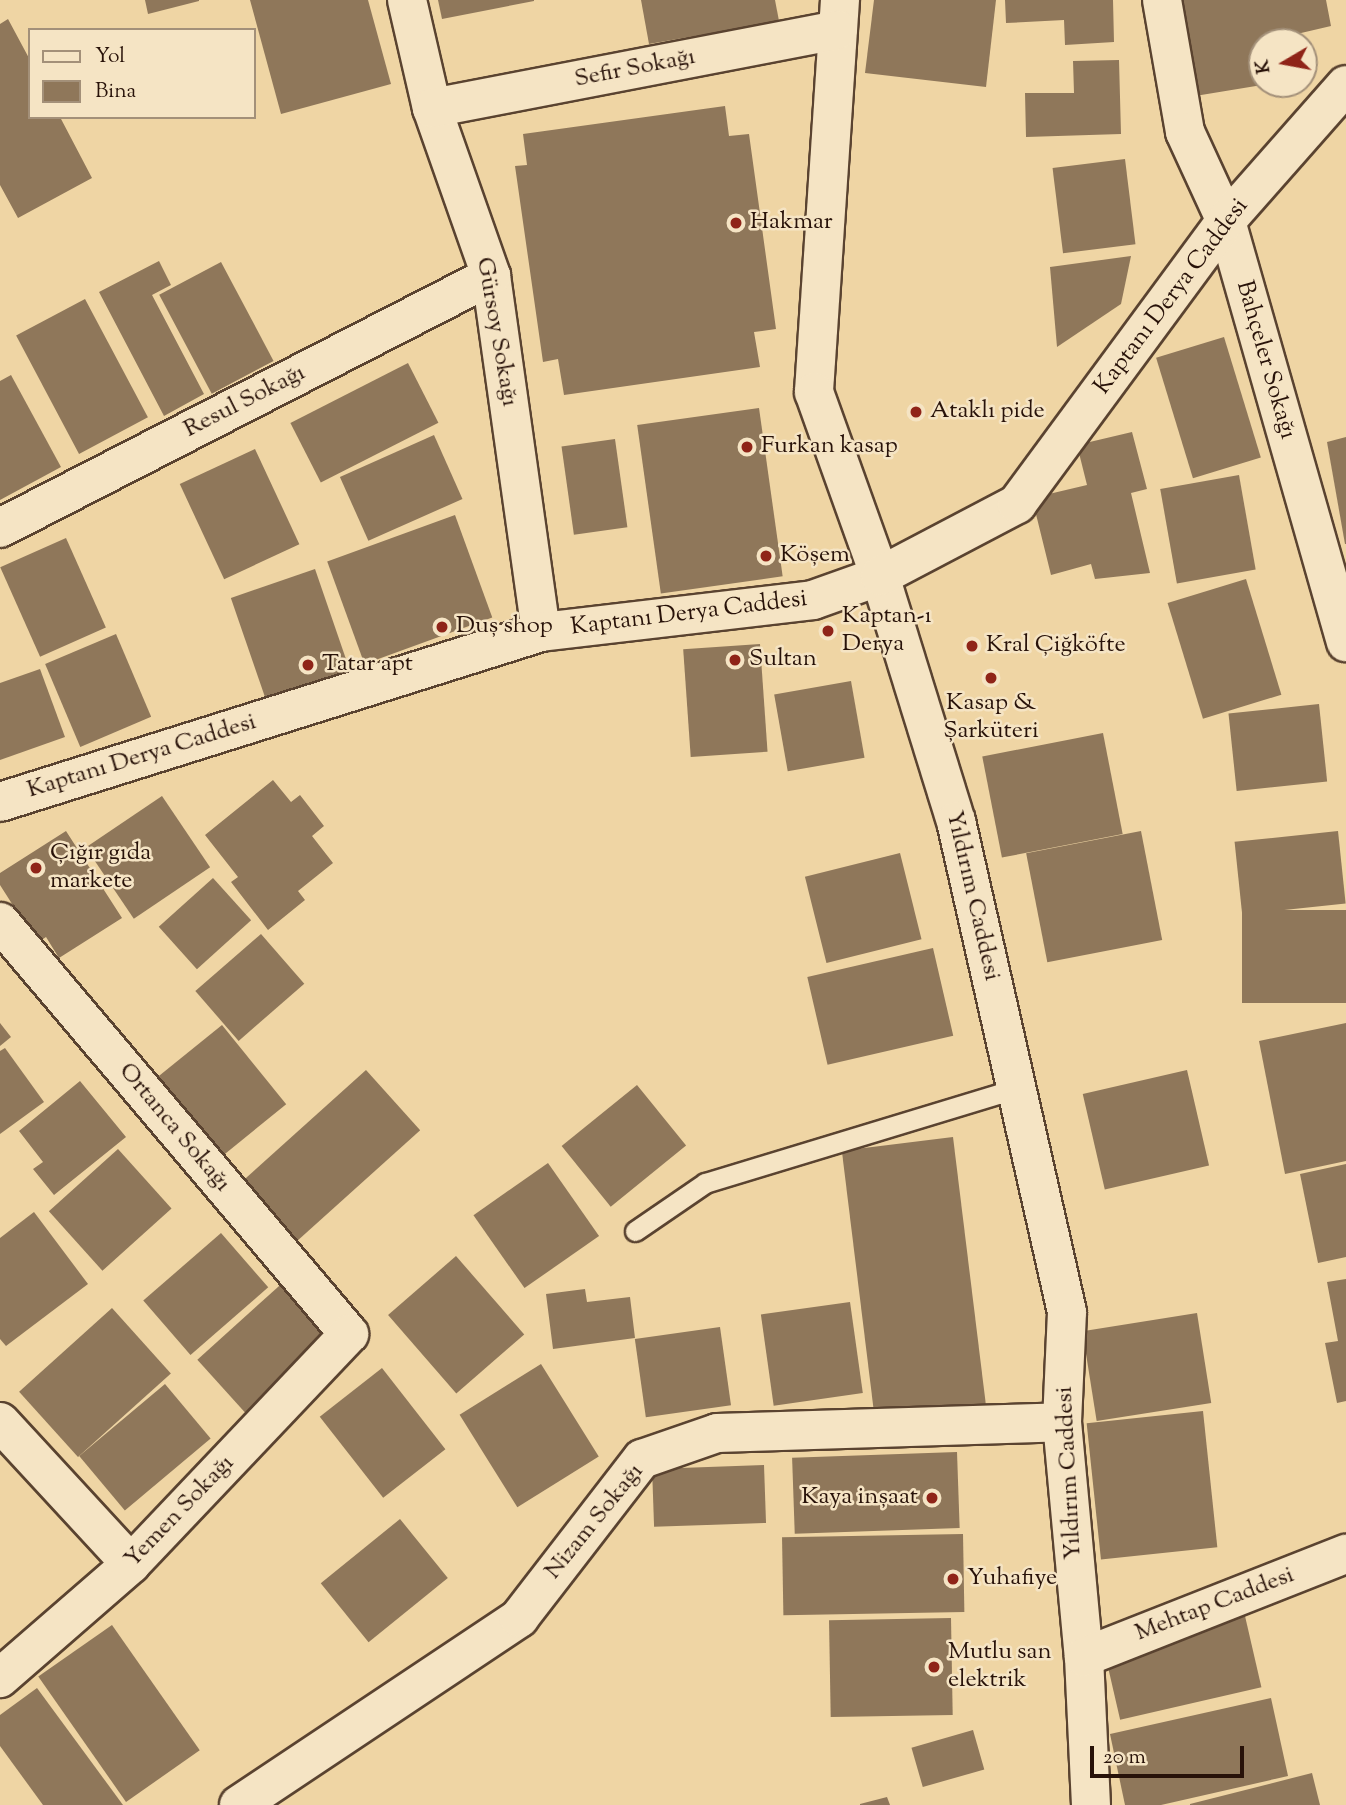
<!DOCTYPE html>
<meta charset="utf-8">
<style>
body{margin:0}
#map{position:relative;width:1346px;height:1805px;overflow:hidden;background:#efd5a4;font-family:"Sorts Mill Goudy",serif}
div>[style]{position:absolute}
.building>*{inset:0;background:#8f775a;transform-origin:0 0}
.roads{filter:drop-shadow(2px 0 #5a4330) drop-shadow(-2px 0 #5a4330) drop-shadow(0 2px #5a4330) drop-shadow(0 -2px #5a4330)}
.lane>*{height:19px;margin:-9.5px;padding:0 9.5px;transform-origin:9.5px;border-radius:9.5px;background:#f5e4c4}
.street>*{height:38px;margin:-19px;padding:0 19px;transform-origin:19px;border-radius:19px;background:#f5e4c4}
.secondary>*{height:38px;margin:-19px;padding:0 19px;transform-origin:19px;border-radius:19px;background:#f5e4c4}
.dots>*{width:19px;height:19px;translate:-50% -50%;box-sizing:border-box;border:4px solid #f5e4c4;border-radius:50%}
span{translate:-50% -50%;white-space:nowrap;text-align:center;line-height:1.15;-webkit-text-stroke:5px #f5e4c4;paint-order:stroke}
.street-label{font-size:24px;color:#281209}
.poi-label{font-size:24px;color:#281209}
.left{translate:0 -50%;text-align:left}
.right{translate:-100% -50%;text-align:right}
.legend{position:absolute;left:28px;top:28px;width:228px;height:91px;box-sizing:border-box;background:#f5e4c4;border:2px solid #a39079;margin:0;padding:9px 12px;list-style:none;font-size:21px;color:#281209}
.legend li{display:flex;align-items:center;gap:14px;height:35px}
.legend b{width:35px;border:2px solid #a39079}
.north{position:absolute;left:1248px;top:28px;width:70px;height:70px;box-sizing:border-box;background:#f5e4c4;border:2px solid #a39079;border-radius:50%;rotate:260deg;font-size:19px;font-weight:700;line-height:28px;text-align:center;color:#281209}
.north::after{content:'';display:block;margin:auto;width:24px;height:32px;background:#8f2418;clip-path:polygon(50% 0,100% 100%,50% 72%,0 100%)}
.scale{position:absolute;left:1090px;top:1746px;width:154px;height:32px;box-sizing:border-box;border:4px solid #281209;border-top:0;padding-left:9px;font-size:21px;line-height:24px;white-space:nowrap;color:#281209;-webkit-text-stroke:5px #f5e4c4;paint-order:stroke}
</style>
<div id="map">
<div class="building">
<i style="clip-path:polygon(145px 0,199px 0,199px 1px,148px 14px)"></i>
<i style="clip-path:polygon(250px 0,368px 0,391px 84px,281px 114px)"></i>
<i style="clip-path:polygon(438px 0,534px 0,534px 1px,442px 19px)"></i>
<i style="clip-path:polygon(641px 0,775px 0,779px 21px,649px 44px)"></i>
<i style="clip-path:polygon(874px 0,996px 0,986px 87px,865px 73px)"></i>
<i style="clip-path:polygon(1005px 0,1113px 0,1114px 42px,1065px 45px,1064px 20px,1006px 23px)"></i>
<i style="clip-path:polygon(1173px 0,1326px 0,1331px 26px,1262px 42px,1262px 85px,1189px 97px)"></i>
<i style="clip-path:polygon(8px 19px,30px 60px,30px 117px,60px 117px,92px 178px,18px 218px,0 185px,0 24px)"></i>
<i style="clip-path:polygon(1119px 60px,1121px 134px,1026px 137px,1025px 93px,1074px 93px,1073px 61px)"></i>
<i style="clip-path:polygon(725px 106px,729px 136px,749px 134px,776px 329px,754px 332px,760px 367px,564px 395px,558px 359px,543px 362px,515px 166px,527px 165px,523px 134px)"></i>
<i style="left:1125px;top:159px;width:86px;height:73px;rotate:83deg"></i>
<i style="clip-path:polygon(1131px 256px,1121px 304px,1057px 347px,1050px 267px)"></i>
<i style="clip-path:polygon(159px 261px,171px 285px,152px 295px,204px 394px,164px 416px,99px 292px)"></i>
<i style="left:221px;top:262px;width:112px;height:70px;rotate:62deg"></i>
<i style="left:85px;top:299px;width:134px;height:78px;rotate:62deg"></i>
<i style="left:1224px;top:337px;width:126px;height:71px;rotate:73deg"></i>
<i style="left:408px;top:363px;width:67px;height:132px;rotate:63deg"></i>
<i style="clip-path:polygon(11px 375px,61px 467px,0 500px,0 381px)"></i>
<i style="left:759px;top:408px;width:170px;height:123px;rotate:82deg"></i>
<i style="clip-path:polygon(1132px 432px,1147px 489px,1131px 493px,1150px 573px,1095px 579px,1091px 564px,1051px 575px,1032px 498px,1087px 485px,1077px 445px)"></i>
<i style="left:434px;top:435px;width:70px;height:103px;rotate:66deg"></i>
<i style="clip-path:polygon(1346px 437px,1346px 544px,1345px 544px,1327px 442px)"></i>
<i style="left:615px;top:439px;width:89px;height:54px;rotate:82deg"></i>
<i style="left:255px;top:449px;width:105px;height:83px;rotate:65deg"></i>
<i style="left:1239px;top:475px;width:96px;height:80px;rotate:80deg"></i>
<i style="left:455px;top:515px;width:109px;height:136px;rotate:70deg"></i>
<i style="left:66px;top:538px;width:98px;height:72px;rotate:66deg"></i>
<i style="left:315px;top:569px;width:112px;height:89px;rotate:71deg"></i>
<i style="left:1246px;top:579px;width:121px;height:82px;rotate:73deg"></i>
<i style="left:116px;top:634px;width:90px;height:77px;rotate:67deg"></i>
<i style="left:760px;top:644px;width:108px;height:77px;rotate:86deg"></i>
<i style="clip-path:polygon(40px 669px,65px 737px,0 760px,0 683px)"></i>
<i style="left:851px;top:681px;width:78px;height:78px;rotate:80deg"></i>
<i style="left:1319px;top:704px;width:78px;height:91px;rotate:84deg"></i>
<i style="left:1103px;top:733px;width:103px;height:123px;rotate:79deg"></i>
<i style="clip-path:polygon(273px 780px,291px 802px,300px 795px,324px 826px,312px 836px,333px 863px,298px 891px,305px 900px,268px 930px,231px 882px,238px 877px,205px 835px)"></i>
<i style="left:162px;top:796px;width:86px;height:92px;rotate:56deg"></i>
<i style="clip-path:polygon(66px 831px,122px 918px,59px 958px,46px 937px,37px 943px,0 885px,0 873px)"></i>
<i style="left:1141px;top:831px;width:111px;height:117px;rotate:79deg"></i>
<i style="left:1338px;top:831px;width:73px;height:104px;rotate:84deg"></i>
<i style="left:900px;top:853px;width:89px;height:98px;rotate:76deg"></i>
<i style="left:213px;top:878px;width:57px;height:73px;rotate:48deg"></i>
<i style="left:1346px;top:910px;width:93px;height:104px;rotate:90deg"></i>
<i style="left:261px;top:934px;width:66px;height:87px;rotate:49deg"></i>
<i style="left:933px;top:948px;width:90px;height:129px;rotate:77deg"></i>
<i style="clip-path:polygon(0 1023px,11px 1037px,0 1046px)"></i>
<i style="clip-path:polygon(1346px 1023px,1346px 1161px,1285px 1174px,1259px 1041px)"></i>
<i style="left:222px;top:1025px;width:102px;height:86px;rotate:51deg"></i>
<i style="clip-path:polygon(5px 1048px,44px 1102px,0 1134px,0 1051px)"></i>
<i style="left:366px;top:1070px;width:81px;height:166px;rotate:48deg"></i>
<i style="left:1187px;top:1070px;width:98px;height:107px;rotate:77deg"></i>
<i style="clip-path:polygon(80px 1081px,126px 1137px,54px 1195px,33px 1169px,43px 1162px,19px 1131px)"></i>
<i style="left:637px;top:1085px;width:78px;height:97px;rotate:51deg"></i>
<i style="left:953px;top:1137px;width:274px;height:112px;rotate:83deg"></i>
<i style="left:118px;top:1149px;width:80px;height:93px;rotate:48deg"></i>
<i style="left:548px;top:1163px;width:89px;height:91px;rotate:55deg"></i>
<i style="clip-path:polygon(1346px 1164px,1346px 1257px,1318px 1263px,1300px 1174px)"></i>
<i style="clip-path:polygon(34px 1212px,88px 1284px,6px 1346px,0 1339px,0 1238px)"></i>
<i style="left:221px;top:1233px;width:72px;height:103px;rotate:49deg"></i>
<i style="left:456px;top:1256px;width:104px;height:90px;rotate:49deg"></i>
<i style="left:288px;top:1278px;width:78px;height:122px;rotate:48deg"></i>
<i style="clip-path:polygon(1346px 1279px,1346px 1401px,1337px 1403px,1325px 1343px,1338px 1341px,1327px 1282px)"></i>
<i style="clip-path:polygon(585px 1289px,587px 1302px,630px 1297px,635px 1338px,553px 1349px,546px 1294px)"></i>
<i style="left:850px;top:1302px;width:92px;height:90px;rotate:82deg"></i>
<i style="left:112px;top:1308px;width:88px;height:125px;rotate:48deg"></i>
<i style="left:1197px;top:1313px;width:91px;height:116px;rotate:81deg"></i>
<i style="left:720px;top:1327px;width:79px;height:86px;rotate:82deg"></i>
<i style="left:541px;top:1364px;width:109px;height:96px;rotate:58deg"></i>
<i style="left:382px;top:1368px;width:103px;height:79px;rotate:52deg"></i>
<i style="left:165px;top:1384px;width:71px;height:112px;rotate:50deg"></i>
<i style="left:1203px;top:1411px;width:137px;height:117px;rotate:84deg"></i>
<i style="left:957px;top:1452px;width:76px;height:165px;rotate:88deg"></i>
<i style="left:764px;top:1465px;width:58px;height:112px;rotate:88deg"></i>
<i style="left:400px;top:1519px;width:76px;height:102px;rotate:51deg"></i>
<i style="left:963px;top:1534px;width:78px;height:181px;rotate:89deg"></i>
<i style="left:1245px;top:1616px;width:73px;height:145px;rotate:77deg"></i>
<i style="left:951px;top:1618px;width:97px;height:122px;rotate:89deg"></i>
<i style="left:112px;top:1625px;width:153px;height:90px;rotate:55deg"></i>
<i style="clip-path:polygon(37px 1688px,123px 1805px,43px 1805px,0 1746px,0 1715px)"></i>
<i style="clip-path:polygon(1271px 1698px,1288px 1776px,1161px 1805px,1125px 1805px,1110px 1734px)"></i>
<i style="left:973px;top:1730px;width:41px;height:64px;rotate:74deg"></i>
<i style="clip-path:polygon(1312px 1773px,1320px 1805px,1190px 1805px,1190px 1804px)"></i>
<i style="clip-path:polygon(887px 1797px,890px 1805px,860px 1805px,860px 1804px)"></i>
</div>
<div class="roads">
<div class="lane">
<i style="left:635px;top:1231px;width:85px;rotate:-34.4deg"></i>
<i style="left:705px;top:1183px;width:326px;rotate:-16.9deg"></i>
</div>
<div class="street">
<i style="left:407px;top:0;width:111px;rotate:77deg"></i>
<i style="left:432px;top:108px;width:178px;rotate:70.6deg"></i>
<i style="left:491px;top:276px;width:359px;rotate:82deg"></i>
<i style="left:840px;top:0;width:393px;rotate:93.8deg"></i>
<i style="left:814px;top:392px;width:195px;rotate:70.3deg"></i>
<i style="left:880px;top:576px;width:257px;rotate:72.8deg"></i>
<i style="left:956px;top:821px;width:503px;rotate:77.26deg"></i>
<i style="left:1067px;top:1312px;width:110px;rotate:92.6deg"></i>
<i style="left:1062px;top:1422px;width:236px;rotate:84.7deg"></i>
<i style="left:1084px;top:1657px;width:148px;rotate:87.3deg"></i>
<i style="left:1162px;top:0;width:134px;rotate:80.1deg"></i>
<i style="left:1185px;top:132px;width:98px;rotate:65.3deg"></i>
<i style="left:1226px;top:221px;width:438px;rotate:74.1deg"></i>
<i style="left:432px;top:108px;width:413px;rotate:-10.9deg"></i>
<i style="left:0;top:528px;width:552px;rotate:-27.17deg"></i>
<i style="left:0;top:922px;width:540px;rotate:49.73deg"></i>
<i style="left:349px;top:1334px;width:317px;rotate:133.5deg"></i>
<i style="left:131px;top:1564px;width:174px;rotate:139deg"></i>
<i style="left:0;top:1422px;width:193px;rotate:47.3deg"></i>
<i style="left:1084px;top:1657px;width:282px;rotate:-21.5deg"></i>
<i style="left:239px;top:1805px;width:337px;rotate:-33.7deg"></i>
<i style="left:519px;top:1618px;width:201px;rotate:-52.3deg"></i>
<i style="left:642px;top:1459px;width:79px;rotate:-19.1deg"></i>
<i style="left:717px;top:1433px;width:345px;rotate:-1.8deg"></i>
</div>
<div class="secondary">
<i style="left:0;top:802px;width:567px;rotate:-17.44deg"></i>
<i style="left:541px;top:632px;width:274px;rotate:-6.7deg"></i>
<i style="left:813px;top:600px;width:71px;rotate:-19.7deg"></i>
<i style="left:880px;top:576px;width:155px;rotate:-27.7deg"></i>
<i style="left:1017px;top:504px;width:352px;rotate:-53.6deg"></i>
<i style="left:1226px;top:221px;width:181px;rotate:-48.6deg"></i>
</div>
</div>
<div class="dots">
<i style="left:736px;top:223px;background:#8f2418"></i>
<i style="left:916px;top:412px;background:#8f2418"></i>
<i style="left:747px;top:447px;background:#8f2418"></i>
<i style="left:766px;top:556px;background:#8f2418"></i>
<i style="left:442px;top:627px;background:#8f2418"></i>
<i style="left:828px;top:631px;background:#8f2418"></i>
<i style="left:972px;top:646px;background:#8f2418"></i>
<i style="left:735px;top:660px;background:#8f2418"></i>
<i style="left:308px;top:665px;background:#8f2418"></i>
<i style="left:991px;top:678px;background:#8f2418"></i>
<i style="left:36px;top:868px;background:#8f2418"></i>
<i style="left:932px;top:1498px;background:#8f2418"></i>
<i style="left:953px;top:1579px;background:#8f2418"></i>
<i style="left:934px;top:1667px;background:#8f2418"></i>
</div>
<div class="street-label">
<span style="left:635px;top:69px;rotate:-11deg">Sefir Sokağı</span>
<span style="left:1172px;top:297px;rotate:-53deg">Kaptanı Derya Caddesi</span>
<span style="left:496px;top:332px;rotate:80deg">Gürsoy Sokağı</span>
<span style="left:1265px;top:360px;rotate:74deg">Bahçeler Sokağı</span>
<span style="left:245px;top:402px;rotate:-27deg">Resul Sokağı</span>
<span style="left:689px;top:614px;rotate:-7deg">Kaptanı Derya Caddesi</span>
<span style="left:142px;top:757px;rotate:-17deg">Kaptanı Derya Caddesi</span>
<span style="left:972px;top:896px;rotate:77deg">Yıldırım Caddesi</span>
<span style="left:174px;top:1128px;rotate:50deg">Ortanca Sokağı</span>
<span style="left:1070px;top:1473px;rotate:-93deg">Yıldırım Caddesi</span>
<span style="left:180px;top:1512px;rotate:-46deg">Yemen Sokağı</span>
<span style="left:595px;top:1522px;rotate:-51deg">Nizam Sokağı</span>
<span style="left:1215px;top:1605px;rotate:-21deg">Mehtap Caddesi</span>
</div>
<div class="poi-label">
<span class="left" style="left:750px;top:223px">Hakmar</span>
<span class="left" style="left:930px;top:412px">Ataklı pide</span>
<span class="left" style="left:761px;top:447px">Furkan kasap</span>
<span class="left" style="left:780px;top:556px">Köşem</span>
<span class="left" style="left:842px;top:631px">Kaptan-ı<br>Derya</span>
<span class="left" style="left:456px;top:627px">Duş shop</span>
<span class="left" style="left:986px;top:646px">Kral Çiğköfte</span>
<span class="left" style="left:749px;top:660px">Sultan</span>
<span class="left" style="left:322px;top:665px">Tatar apt</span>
<span style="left:991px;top:718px">Kasap &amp;<br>Şarküteri</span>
<span class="left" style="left:50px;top:868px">Çığır gıda<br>markete</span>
<span class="right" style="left:918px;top:1498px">Kaya inşaat</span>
<span class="left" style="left:967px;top:1579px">Yuhafiye</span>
<span class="left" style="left:948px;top:1667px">Mutlu san<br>elektrik</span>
</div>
<ul class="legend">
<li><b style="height:9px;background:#f5e4c4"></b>Yol</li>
<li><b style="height:19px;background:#8f775a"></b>Bina</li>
</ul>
<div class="north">K</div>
<div class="scale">20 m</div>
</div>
